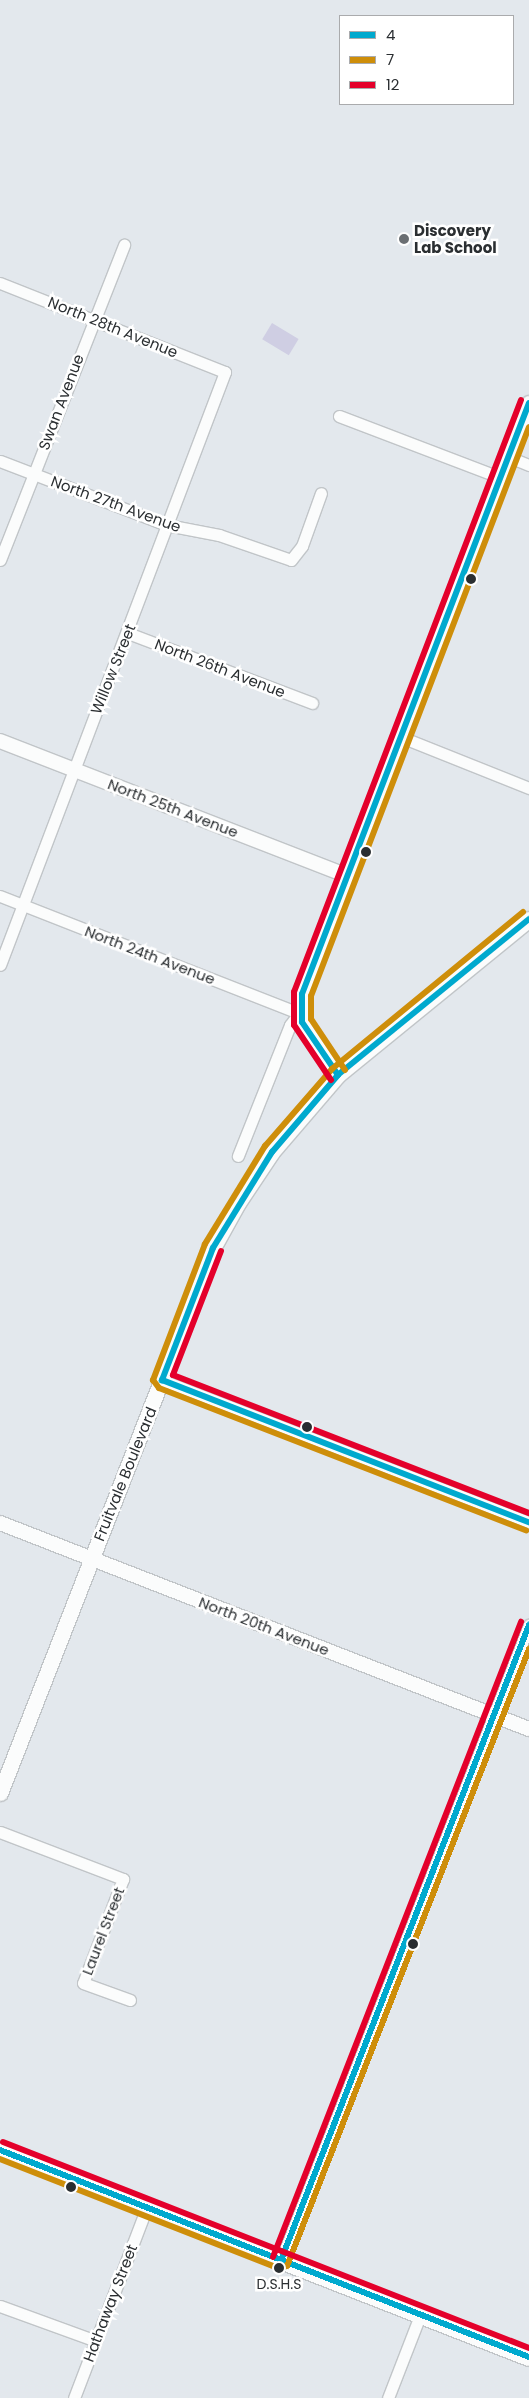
<!DOCTYPE html>
<style>
body{margin:0}
#map{position:relative;width:529px;height:2398px;overflow:hidden;background:#e3e8ed;font-family:Poppins,sans-serif}
div>[style]{position:absolute}
.green>*{inset:0;background:#cfcee3;transform-origin:0 0}
.roads{filter:drop-shadow(1px 0 #c1c5c8) drop-shadow(-1px 0 #c1c5c8) drop-shadow(0 1px #c1c5c8) drop-shadow(0 -1px #c1c5c8)}
.minor>*{height:11px;margin:-5.5px;padding:0 5.5px;transform-origin:5.5px;border-radius:5.5px;background:#fbfcfc}
.tertiary>*{height:14px;margin:-7px;padding:0 7px;transform-origin:7px;border-radius:7px;background:#fbfcfc}
.secondary>*{height:15px;margin:-7.5px;padding:0 7.5px;transform-origin:7.5px;border-radius:7.5px;background:#fbfcfc}
.primary>*{height:18px;margin:-9px;padding:0 9px;transform-origin:9px;border-radius:9px;background:#fbfcfc}
.bus-1>*{height:6px;margin:-3px;padding:0 3px;transform-origin:3px;border-radius:3px;background:#00a9ce}
.bus-2>*{height:6px;margin:-3px;padding:0 3px;transform-origin:3px;border-radius:3px;background:#ce8e0a}
.bus-3>*{height:6px;margin:-3px;padding:0 3px;transform-origin:3px;border-radius:3px;background:#e4002b}
.dots>*{width:14px;height:14px;translate:-50% -50%;box-sizing:border-box;border:2px solid #fff;border-radius:50%}
span{translate:-50% -50%;white-space:nowrap;text-align:center;line-height:1.15;-webkit-text-stroke:5px #fff;paint-order:stroke}
.bus-label{font-size:14px;color:#2a2e31}
.poi-label{font-size:15px;color:#2a2e31;font-weight:700}
.left{translate:0 -50%;text-align:left}
.street-label{font-size:15px;color:#2a2e31}
.legend{position:absolute;left:339px;top:15px;width:175px;height:90px;box-sizing:border-box;background:#fff;border:1px solid #aaabad;margin:0;padding:6px 9px;list-style:none;font-size:15px;color:#2a2e31}
.legend li{display:flex;align-items:center;gap:10px;height:25px}
.legend b{width:25px;border:1px solid #aaabad}
</style>
<div id="map">
<div class="green">
<i style="left:272px;top:323px;width:31px;height:19px;rotate:31deg"></i>
</div>
<div class="roads">
<div class="minor">
<i style="left:0;top:283px;width:242px;rotate:21.6deg"></i>
<i style="left:225px;top:372px;width:634px;rotate:110.78deg"></i>
<i style="left:339px;top:416px;width:173px;rotate:20.9deg"></i>
<i style="left:509px;top:457px;width:22px;rotate:22deg"></i>
<i style="left:0;top:461px;width:179px;rotate:21deg"></i>
<i style="left:167px;top:525px;width:53px;rotate:10.9deg"></i>
<i style="left:219px;top:535px;width:76px;rotate:19.1deg"></i>
<i style="left:291px;top:560px;width:18px;rotate:-52deg"></i>
<i style="left:302px;top:546px;width:56px;rotate:-70.3deg"></i>
<i style="left:0;top:560px;width:339px;rotate:-68.5deg"></i>
<i style="left:128px;top:633px;width:197px;rotate:20.8deg"></i>
<i style="left:401px;top:737px;width:138px;rotate:21.7deg"></i>
<i style="left:0;top:896px;width:321px;rotate:21.4deg"></i>
<i style="left:299px;top:1013px;width:15px;rotate:127deg"></i>
<i style="left:290px;top:1025px;width:141px;rotate:111.7deg"></i>
<i style="left:162px;top:1380px;width:394px;rotate:21.2deg"></i>
<i style="left:0;top:1832px;width:132px;rotate:20.9deg"></i>
<i style="left:123px;top:1879px;width:111px;rotate:111deg"></i>
<i style="left:83px;top:1983px;width:50px;rotate:19.9deg"></i>
<i style="left:281px;top:2260px;width:682px;rotate:-68.67deg"></i>
<i style="left:0;top:2306px;width:102px;rotate:20deg"></i>
<i style="left:74px;top:2398px;width:202px;rotate:-69.1deg"></i>
<i style="left:388px;top:2398px;width:91px;rotate:-68.8deg"></i>
</div>
<div class="tertiary">
<i style="left:0;top:741px;width:371px;rotate:21.2deg"></i>
<i style="left:338px;top:1075px;width:64px;rotate:-124.2deg"></i>
<i style="left:302px;top:1022px;width:28px;rotate:-90deg"></i>
<i style="left:302px;top:994px;width:633px;rotate:-68.99deg"></i>
<i style="left:0;top:1523px;width:568px;rotate:21.28deg"></i>
</div>
<div class="secondary">
<i style="left:0;top:1793px;width:585px;rotate:-68.65deg"></i>
<i style="left:213px;top:1248px;width:51px;rotate:-60.9deg"></i>
<i style="left:238px;top:1203px;width:61px;rotate:-56.3deg"></i>
<i style="left:272px;top:1152px;width:101px;rotate:-49.4deg"></i>
<i style="left:338px;top:1075px;width:247px;rotate:-39.2deg"></i>
</div>
<div class="primary">
<i style="left:0;top:2150px;width:568px;rotate:21.37deg"></i>
</div>
</div>
<div class="bus-1">
<i style="left:529px;top:919px;width:247px;rotate:140.8deg"></i>
<i style="left:338px;top:1075px;width:101px;rotate:130.6deg"></i>
<i style="left:272px;top:1152px;width:113px;rotate:121.6deg"></i>
<i style="left:213px;top:1248px;width:142px;rotate:111.1deg"></i>
<i style="left:162px;top:1380px;width:394px;rotate:21.2deg"></i>
<i style="left:338px;top:1075px;width:64px;rotate:-124.2deg"></i>
<i style="left:302px;top:1022px;width:28px;rotate:-90deg"></i>
<i style="left:302px;top:994px;width:633px;rotate:-68.99deg"></i>
<i style="left:0;top:2150px;width:568px;rotate:21.37deg"></i>
<i style="left:281px;top:2260px;width:682px;rotate:-68.67deg"></i>
</div>
<div class="bus-2">
<i style="left:523px;top:912px;width:247px;rotate:140.6deg"></i>
<i style="left:332px;top:1069px;width:102px;rotate:131deg"></i>
<i style="left:265px;top:1146px;width:115px;rotate:121.5deg"></i>
<i style="left:205px;top:1244px;width:146px;rotate:110.9deg"></i>
<i style="left:153px;top:1380px;width:10px;rotate:53deg"></i>
<i style="left:159px;top:1388px;width:394px;rotate:21.2deg"></i>
<i style="left:345px;top:1070px;width:61px;rotate:-123.7deg"></i>
<i style="left:311px;top:1019px;width:23px;rotate:-90deg"></i>
<i style="left:311px;top:996px;width:609px;rotate:-69.04deg"></i>
<i style="left:0;top:2159px;width:299px;rotate:21.4deg"></i>
<i style="left:278px;top:2268px;width:9px;rotate:-13deg"></i>
<i style="left:287px;top:2266px;width:663px;rotate:-68.58deg"></i>
</div>
<div class="bus-3">
<i style="left:331px;top:1080px;width:66px;rotate:-123.9deg"></i>
<i style="left:294px;top:1025px;width:33px;rotate:-90deg"></i>
<i style="left:294px;top:992px;width:634px;rotate:-69.02deg"></i>
<i style="left:221px;top:1251px;width:133px;rotate:111.2deg"></i>
<i style="left:173px;top:1375px;width:382px;rotate:21.2deg"></i>
<i style="left:3px;top:2142px;width:565px;rotate:21.39deg"></i>
<i style="left:273px;top:2257px;width:682px;rotate:-68.67deg"></i>
</div>
<div class="dots">
<i style="left:404px;top:239px;background:#6b6f73"></i>
<i style="left:471px;top:579px;background:#2a2e31"></i>
<i style="left:366px;top:852px;background:#2a2e31"></i>
<i style="left:307px;top:1427px;background:#2a2e31"></i>
<i style="left:413px;top:1944px;background:#2a2e31"></i>
<i style="left:71px;top:2187px;background:#2a2e31"></i>
<i style="left:279px;top:2268px;background:#2a2e31"></i>
</div>
<div class="bus-label">
<span style="left:279px;top:2284px">D.S.H.S</span>
</div>
<div class="poi-label">
<span class="left" style="left:414px;top:239px">Discovery<br>Lab School</span>
</div>
<div class="street-label">
<span style="left:113px;top:327px;rotate:22deg">North 28th Avenue</span>
<span style="left:61px;top:402px;rotate:-69deg">Swan Avenue</span>
<span style="left:116px;top:504px;rotate:20deg">North 27th Avenue</span>
<span style="left:220px;top:668px;rotate:21deg">North 26th Avenue</span>
<span style="left:113px;top:669px;rotate:-68deg">Willow Street</span>
<span style="left:173px;top:808px;rotate:21deg">North 25th Avenue</span>
<span style="left:150px;top:955px;rotate:21deg">North 24th Avenue</span>
<span style="left:125px;top:1474px;rotate:-68deg">Fruitvale Boulevard</span>
<span style="left:264px;top:1626px;rotate:21deg">North 20th Avenue</span>
<span style="left:103px;top:1931px;rotate:-69deg">Laurel Street</span>
<span style="left:110px;top:2303px;rotate:-69deg">Hathaway Street</span>
</div>
<ul class="legend">
<li><b style="height:6px;background:#00a9ce"></b>4</li>
<li><b style="height:6px;background:#ce8e0a"></b>7</li>
<li><b style="height:6px;background:#e4002b"></b>12</li>
</ul>
</div>
